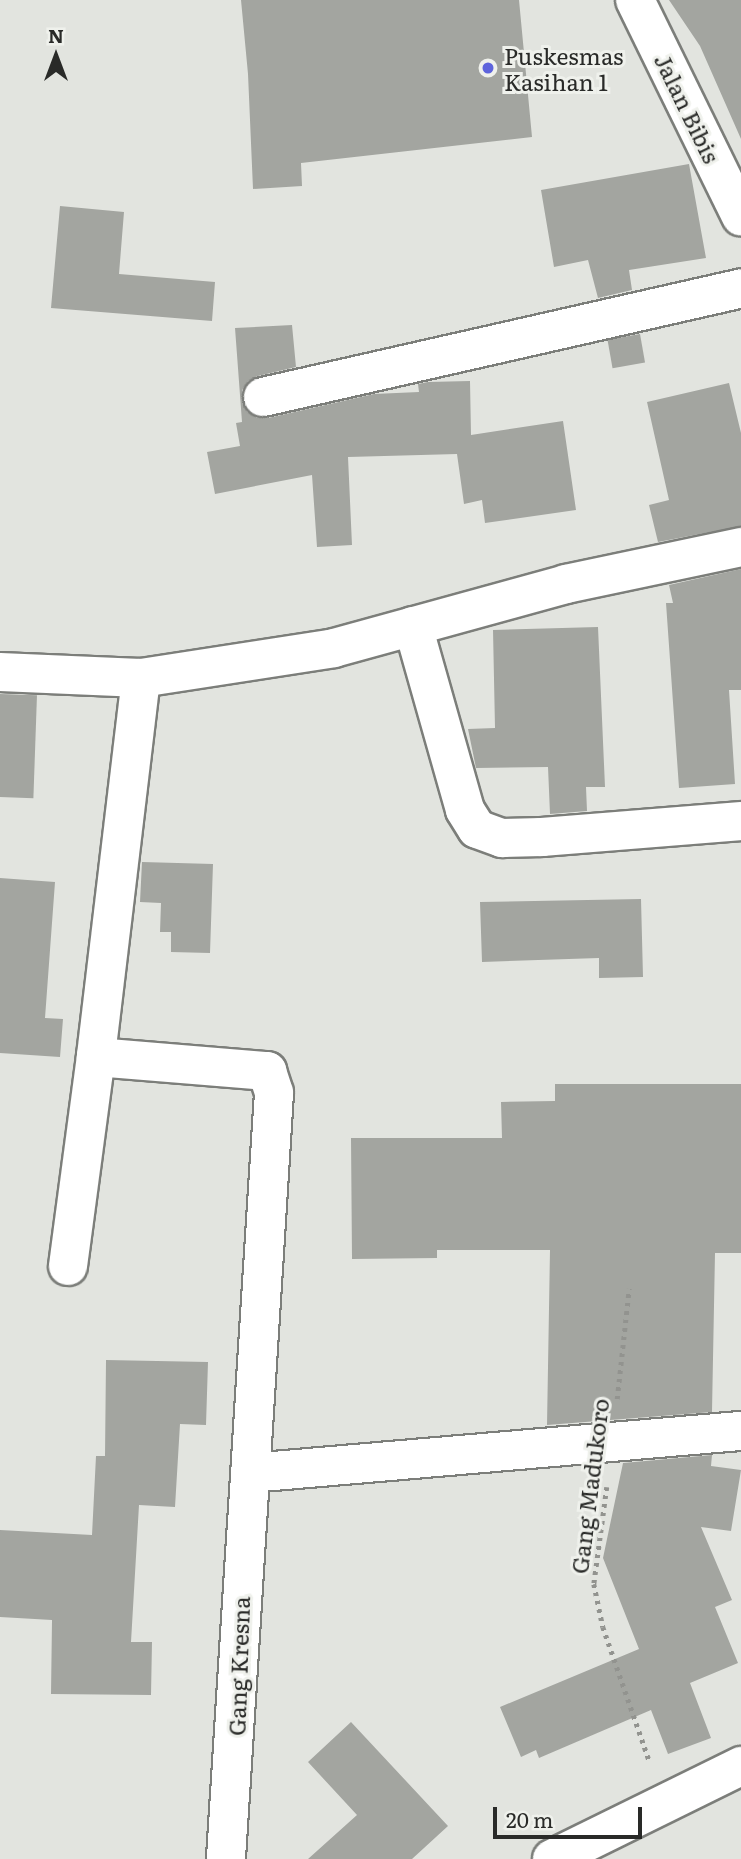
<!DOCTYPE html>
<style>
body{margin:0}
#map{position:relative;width:741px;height:1859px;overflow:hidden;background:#e2e4df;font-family:Literata,serif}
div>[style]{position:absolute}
.building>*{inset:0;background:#a3a5a0;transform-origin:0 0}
.path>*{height:4.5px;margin-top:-2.25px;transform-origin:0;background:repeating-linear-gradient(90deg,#92938f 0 3.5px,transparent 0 8.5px)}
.roads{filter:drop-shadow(2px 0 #7c7e7a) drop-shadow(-2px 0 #7c7e7a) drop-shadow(0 2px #7c7e7a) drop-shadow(0 -2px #7c7e7a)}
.minor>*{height:38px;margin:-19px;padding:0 19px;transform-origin:19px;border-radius:19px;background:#fff}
.secondary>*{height:38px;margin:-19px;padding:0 19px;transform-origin:19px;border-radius:19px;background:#fff}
.dots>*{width:19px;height:19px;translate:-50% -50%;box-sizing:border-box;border:4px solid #eff1ec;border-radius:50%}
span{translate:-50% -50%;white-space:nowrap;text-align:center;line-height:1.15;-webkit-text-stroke:6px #eff1ec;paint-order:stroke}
.poi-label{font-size:23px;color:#292a28}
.left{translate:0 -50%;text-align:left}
.street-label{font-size:23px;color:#292a28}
.north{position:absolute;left:21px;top:21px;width:70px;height:70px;-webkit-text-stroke:5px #eff1ec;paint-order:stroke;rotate:0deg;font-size:19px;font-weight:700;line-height:28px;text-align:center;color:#292a28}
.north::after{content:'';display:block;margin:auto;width:24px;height:32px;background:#292a28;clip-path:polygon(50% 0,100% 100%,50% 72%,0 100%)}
.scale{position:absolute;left:493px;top:1807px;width:149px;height:32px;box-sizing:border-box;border:4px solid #292a28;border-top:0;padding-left:9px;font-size:21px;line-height:24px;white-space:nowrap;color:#292a28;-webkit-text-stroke:5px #eff1ec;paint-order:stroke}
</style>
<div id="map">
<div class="building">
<i style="clip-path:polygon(241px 0,519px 0,532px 137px,301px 163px,302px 186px,253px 189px,248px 74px)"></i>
<i style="clip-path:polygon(669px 0,741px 0,741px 139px,700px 46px)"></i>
<i style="clip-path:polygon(689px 164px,706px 258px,629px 270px,632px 290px,598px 298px,588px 260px,554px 267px,541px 190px)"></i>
<i style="clip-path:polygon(60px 206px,124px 212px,119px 274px,215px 282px,212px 321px,51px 308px)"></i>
<i style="clip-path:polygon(292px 325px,296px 367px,258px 376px,248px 381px,242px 390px,242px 401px,247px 412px,257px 418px,268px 418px,374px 394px,419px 392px,418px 384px,428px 382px,470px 381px,471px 435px,563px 421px,576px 510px,485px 523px,482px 500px,464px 504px,457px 454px,348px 457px,352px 545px,317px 547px,312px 475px,215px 494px,207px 452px,240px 446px,236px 423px,242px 422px,235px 328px)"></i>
<i style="left:640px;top:334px;width:29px;height:33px;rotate:80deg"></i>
<i style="clip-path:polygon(729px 383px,741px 433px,741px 526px,658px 542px,649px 505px,669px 500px,647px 402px)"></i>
<i style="clip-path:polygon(741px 569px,741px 690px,729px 690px,735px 784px,679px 788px,666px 603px,673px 603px,669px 585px)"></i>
<i style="clip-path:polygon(598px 627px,605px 787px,586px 787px,587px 811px,550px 814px,548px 767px,476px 768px,468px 729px,495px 728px,493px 630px)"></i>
<i style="left:0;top:694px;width:37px;height:103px;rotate:2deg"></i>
<i style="clip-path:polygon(142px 862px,213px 864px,210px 953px,171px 952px,171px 932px,160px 932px,161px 903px,140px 902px)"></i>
<i style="clip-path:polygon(0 878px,55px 882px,45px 1018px,63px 1019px,60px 1057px,0 1053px)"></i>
<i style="clip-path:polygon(641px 899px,643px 977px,599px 978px,599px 958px,482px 962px,480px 902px)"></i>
<i style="clip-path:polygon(555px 1084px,741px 1084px,741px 1253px,715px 1253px,712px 1412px,547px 1425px,550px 1250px,437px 1250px,437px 1258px,352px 1259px,351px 1138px,502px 1138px,501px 1102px,555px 1101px)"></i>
<i style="clip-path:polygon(106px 1360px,208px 1362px,206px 1425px,180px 1424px,175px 1507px,139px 1505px,131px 1642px,152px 1642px,151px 1695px,51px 1694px,52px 1620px,0 1617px,0 1530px,92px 1535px,96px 1456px,105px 1456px)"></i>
<i style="clip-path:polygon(712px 1455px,711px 1466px,741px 1470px,731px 1531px,701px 1527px,732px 1600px,715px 1607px,738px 1663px,690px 1683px,711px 1738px,668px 1754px,651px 1710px,539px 1758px,536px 1750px,521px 1757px,500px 1707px,639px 1649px,603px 1558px,623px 1463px)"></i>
<i style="clip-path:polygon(351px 1722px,448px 1826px,412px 1859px,308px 1859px,357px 1815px,308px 1762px)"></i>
</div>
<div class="path">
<i style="left:617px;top:1399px;width:111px;rotate:-83.8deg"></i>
<i style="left:607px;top:1487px;width:98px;rotate:97.6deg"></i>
<i style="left:594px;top:1584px;width:44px;rotate:78.2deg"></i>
<i style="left:603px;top:1627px;width:144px;rotate:70.9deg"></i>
</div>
<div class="roads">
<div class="minor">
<i style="left:263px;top:397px;width:490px;rotate:-12.8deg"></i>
<i style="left:413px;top:626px;width:191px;rotate:74.2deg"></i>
<i style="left:465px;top:810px;width:22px;rotate:58deg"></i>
<i style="left:477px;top:829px;width:27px;rotate:20deg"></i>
<i style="left:502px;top:838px;width:40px;rotate:-1.4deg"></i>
<i style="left:542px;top:837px;width:200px;rotate:-4.6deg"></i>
<i style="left:0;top:672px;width:141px;rotate:2.4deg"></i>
<i style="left:141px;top:678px;width:195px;rotate:-8.8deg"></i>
<i style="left:334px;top:648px;width:241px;rotate:-15.4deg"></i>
<i style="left:566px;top:584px;width:179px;rotate:-11.9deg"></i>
<i style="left:141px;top:678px;width:382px;rotate:96.8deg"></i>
<i style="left:96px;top:1057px;width:172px;rotate:4.7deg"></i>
<i style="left:267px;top:1071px;width:23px;rotate:72deg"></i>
<i style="left:274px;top:1093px;width:768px;rotate:93.59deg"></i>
<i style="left:68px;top:1266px;width:211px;rotate:-82.4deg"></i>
<i style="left:250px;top:1473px;width:493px;rotate:-4.9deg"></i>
</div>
<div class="secondary">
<i style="left:635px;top:0;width:241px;rotate:63.9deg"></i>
<i style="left:552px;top:1859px;width:211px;rotate:-26.2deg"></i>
</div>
</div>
<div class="dots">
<i style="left:488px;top:68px;background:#5e64dc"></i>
</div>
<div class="poi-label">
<span class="left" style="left:504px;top:68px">Puskesmas<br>Kasihan 1</span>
</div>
<div class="street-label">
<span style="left:688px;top:108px;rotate:64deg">Jalan Bibis</span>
<span style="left:589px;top:1486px;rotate:-83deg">Gang Madukoro</span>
<span style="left:238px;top:1666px;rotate:-88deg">Gang Kresna</span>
</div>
<div class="north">N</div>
<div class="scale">20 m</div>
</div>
